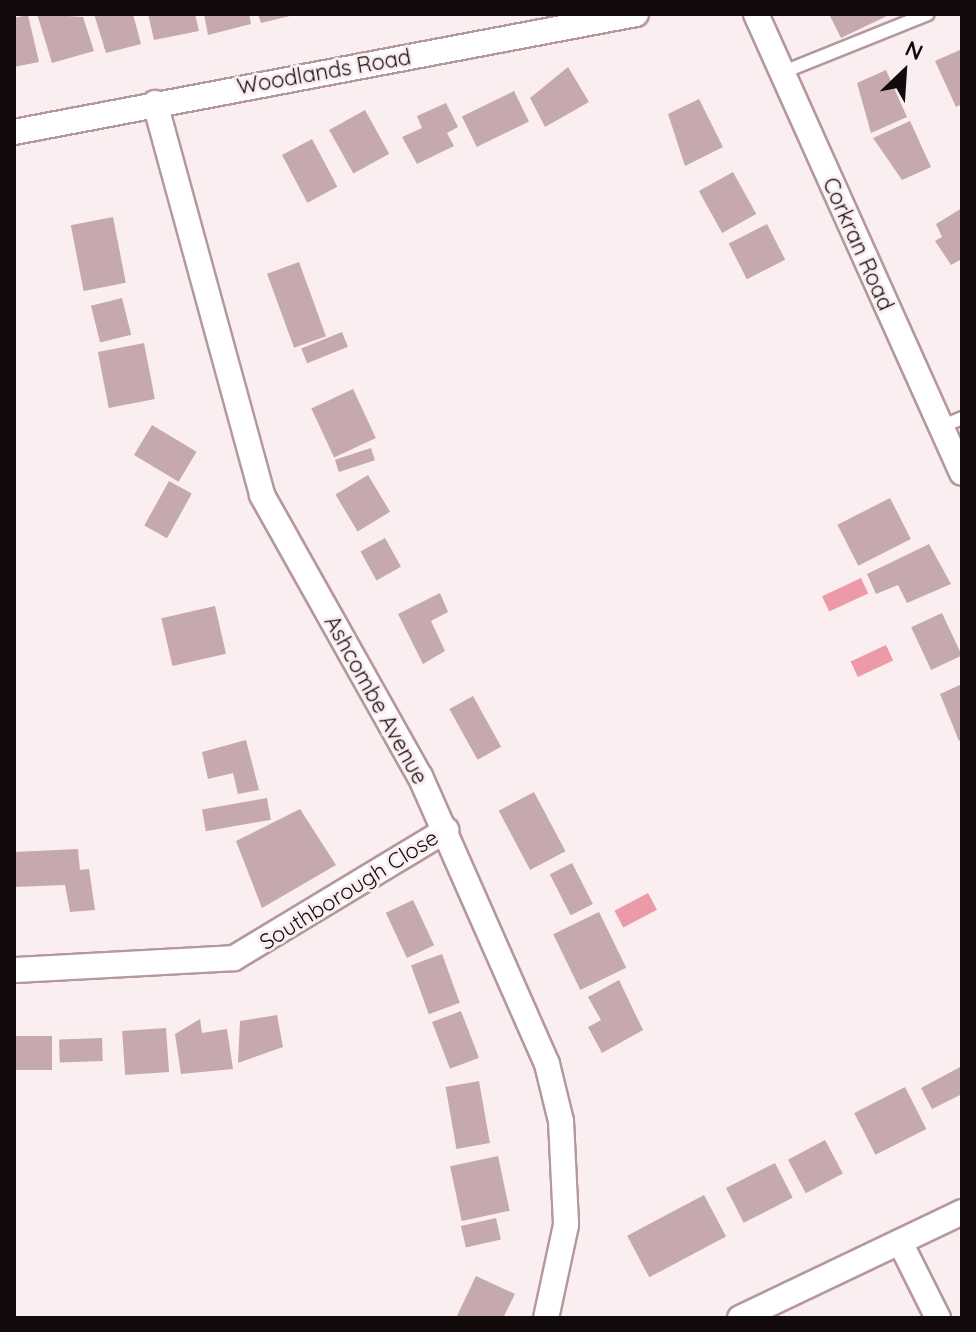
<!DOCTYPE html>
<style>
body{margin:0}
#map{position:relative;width:976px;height:1332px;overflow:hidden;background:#fbeef0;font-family:Quicksand,sans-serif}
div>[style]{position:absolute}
.water>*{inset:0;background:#ec99a8;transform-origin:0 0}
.building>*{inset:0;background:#c6a9ae;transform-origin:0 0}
.roads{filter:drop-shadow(2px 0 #b5989d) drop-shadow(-2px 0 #b5989d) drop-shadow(0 2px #b5989d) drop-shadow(0 -2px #b5989d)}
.service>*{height:12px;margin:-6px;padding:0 6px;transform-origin:6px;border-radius:6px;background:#fff}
.minor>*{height:24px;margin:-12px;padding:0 12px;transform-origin:12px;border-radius:12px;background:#fff}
span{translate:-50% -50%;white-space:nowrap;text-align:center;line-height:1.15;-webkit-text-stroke:6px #fbeef0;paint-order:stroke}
.street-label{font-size:22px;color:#130a0b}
.frame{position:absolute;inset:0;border:16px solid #130a0b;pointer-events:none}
.north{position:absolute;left:864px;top:32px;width:80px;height:80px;-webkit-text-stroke:6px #fbeef0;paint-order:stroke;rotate:25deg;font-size:22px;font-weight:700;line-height:32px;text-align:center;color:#130a0b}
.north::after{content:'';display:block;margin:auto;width:28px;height:36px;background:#130a0b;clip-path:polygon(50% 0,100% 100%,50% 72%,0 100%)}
</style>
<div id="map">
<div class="water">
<i style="left:861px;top:578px;width:17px;height:43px;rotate:65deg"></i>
<i style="left:886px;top:645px;width:17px;height:39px;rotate:65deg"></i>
<i style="left:648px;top:893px;width:19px;height:38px;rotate:62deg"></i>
</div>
<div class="building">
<i style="clip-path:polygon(37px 14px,83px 17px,94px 51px,52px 63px)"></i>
<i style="clip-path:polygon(94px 14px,133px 14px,141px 44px,106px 53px)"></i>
<i style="clip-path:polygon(148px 14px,195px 14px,199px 31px,154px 40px)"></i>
<i style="clip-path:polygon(204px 14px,249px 14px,251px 24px,208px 35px)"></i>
<i style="clip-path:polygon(258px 14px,294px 14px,294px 15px,261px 23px)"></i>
<i style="clip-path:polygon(829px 14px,891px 14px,841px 38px)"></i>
<i style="clip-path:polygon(28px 15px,39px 62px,14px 67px,14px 18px)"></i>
<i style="clip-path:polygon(962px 49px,962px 104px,956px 107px,935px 61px)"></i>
<i style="clip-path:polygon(568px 67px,589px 102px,545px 127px,530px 98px)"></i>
<i style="clip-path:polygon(886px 70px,907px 117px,871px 133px,857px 83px)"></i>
<i style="left:514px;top:91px;width:34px;height:58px;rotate:64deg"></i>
<i style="clip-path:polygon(699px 99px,723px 147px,685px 166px,668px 114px)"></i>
<i style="clip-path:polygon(446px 103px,458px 127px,447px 133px,454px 146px,417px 164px,402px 137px,422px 128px,417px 116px)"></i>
<i style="left:365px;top:110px;width:50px;height:41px;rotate:61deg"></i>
<i style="clip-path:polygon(910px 121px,931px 167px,902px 180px,873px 138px)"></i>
<i style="left:312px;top:139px;width:54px;height:34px;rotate:62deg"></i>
<i style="left:733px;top:172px;width:48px;height:39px;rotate:61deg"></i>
<i style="clip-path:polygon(962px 208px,962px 259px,951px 265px,935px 241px,942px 237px,936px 224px)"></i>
<i style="left:113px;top:217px;width:67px;height:43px;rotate:79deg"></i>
<i style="left:767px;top:224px;width:40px;height:43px;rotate:63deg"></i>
<i style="left:299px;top:262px;width:79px;height:34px;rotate:70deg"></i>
<i style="left:122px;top:298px;width:38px;height:32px;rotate:76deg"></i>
<i style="left:342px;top:332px;width:16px;height:44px;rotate:68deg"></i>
<i style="left:144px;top:343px;width:57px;height:47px;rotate:79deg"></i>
<i style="left:353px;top:389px;width:54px;height:46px;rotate:65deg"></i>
<i style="left:152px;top:425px;width:52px;height:35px;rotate:31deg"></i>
<i style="left:371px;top:448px;width:13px;height:38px;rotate:72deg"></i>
<i style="left:368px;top:475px;width:43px;height:38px;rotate:59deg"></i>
<i style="left:169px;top:481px;width:26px;height:51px;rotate:29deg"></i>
<i style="left:890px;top:498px;width:46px;height:59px;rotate:63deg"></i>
<i style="left:385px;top:538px;width:33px;height:28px;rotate:61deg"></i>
<i style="clip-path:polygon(929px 544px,951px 584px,907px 603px,898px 585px,876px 594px,867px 574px)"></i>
<i style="clip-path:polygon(440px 593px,448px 612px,431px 621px,445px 651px,423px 664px,398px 614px)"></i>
<i style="left:215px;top:606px;width:49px;height:55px;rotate:77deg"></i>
<i style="left:942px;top:613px;width:47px;height:34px;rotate:65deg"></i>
<i style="clip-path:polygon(962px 684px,962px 739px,959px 741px,940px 694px)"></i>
<i style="left:473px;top:696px;width:58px;height:27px;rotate:61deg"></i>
<i style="clip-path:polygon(246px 740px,259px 790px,238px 794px,233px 773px,208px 779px,202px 752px)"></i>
<i style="left:534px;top:792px;width:67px;height:40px;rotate:62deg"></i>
<i style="left:267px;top:798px;width:22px;height:66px;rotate:80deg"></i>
<i style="clip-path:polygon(300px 809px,336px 865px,262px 908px,236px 841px)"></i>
<i style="clip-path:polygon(78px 849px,80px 870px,89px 869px,95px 910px,70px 912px,65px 885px,14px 887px,14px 852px)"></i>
<i style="left:572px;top:863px;width:46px;height:25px;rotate:63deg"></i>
<i style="left:413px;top:900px;width:50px;height:30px;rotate:65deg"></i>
<i style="left:599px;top:912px;width:62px;height:51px;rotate:64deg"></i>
<i style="left:442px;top:954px;width:52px;height:33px;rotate:70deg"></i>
<i style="clip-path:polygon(619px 980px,643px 1030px,602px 1053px,588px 1027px,601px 1020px,588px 997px)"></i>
<i style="left:461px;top:1011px;width:50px;height:31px;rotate:69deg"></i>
<i style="clip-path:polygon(277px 1015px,283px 1047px,238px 1063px,240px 1021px)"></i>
<i style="clip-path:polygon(200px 1019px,202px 1033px,227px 1029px,233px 1069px,181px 1074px,175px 1034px)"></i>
<i style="left:166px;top:1028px;width:44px;height:44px;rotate:86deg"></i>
<i style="left:14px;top:1036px;width:38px;height:34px"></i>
<i style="left:102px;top:1038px;width:23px;height:43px;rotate:88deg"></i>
<i style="clip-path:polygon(962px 1066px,962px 1094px,932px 1109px,921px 1088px)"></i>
<i style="left:479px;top:1081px;width:63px;height:34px;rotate:80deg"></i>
<i style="left:905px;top:1087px;width:47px;height:57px;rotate:63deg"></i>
<i style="left:825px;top:1140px;width:38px;height:42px;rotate:62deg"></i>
<i style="left:498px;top:1156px;width:56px;height:49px;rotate:78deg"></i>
<i style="left:775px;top:1163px;width:39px;height:55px;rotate:63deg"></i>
<i style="left:704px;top:1195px;width:47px;height:87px;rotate:62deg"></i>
<i style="left:496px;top:1218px;width:22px;height:36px;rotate:77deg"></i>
<i style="clip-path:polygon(476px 1276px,515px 1294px,503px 1318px,456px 1318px)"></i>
</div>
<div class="roads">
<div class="service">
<i style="left:781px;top:73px;width:158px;rotate:-21.9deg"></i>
<i style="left:941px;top:427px;width:23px;rotate:-23deg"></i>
</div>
<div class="minor">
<i style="left:756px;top:14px;width:503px;rotate:65.83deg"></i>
<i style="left:155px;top:103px;width:406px;rotate:74.7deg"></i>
<i style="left:262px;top:495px;width:322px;rotate:60.7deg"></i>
<i style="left:420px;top:776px;width:315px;rotate:66.2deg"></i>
<i style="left:547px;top:1064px;width:59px;rotate:76.2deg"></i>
<i style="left:561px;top:1121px;width:104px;rotate:87.2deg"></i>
<i style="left:566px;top:1225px;width:95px;rotate:102.1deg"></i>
<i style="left:14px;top:132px;width:633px;rotate:-10.74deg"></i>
<i style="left:14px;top:970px;width:220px;rotate:-3.1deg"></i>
<i style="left:234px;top:958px;width:248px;rotate:-31.1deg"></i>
<i style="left:900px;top:1242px;width:85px;rotate:63.4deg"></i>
<i style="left:740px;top:1318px;width:246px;rotate:-25.5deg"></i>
</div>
</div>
<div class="street-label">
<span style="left:324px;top:72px;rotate:-10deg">Woodlands Road</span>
<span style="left:858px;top:244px;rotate:66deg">Corkran Road</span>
<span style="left:376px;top:700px;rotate:61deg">Ashcombe Avenue</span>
<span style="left:349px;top:890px;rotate:-32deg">Southborough Close</span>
</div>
<div class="frame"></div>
<div class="north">N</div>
</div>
